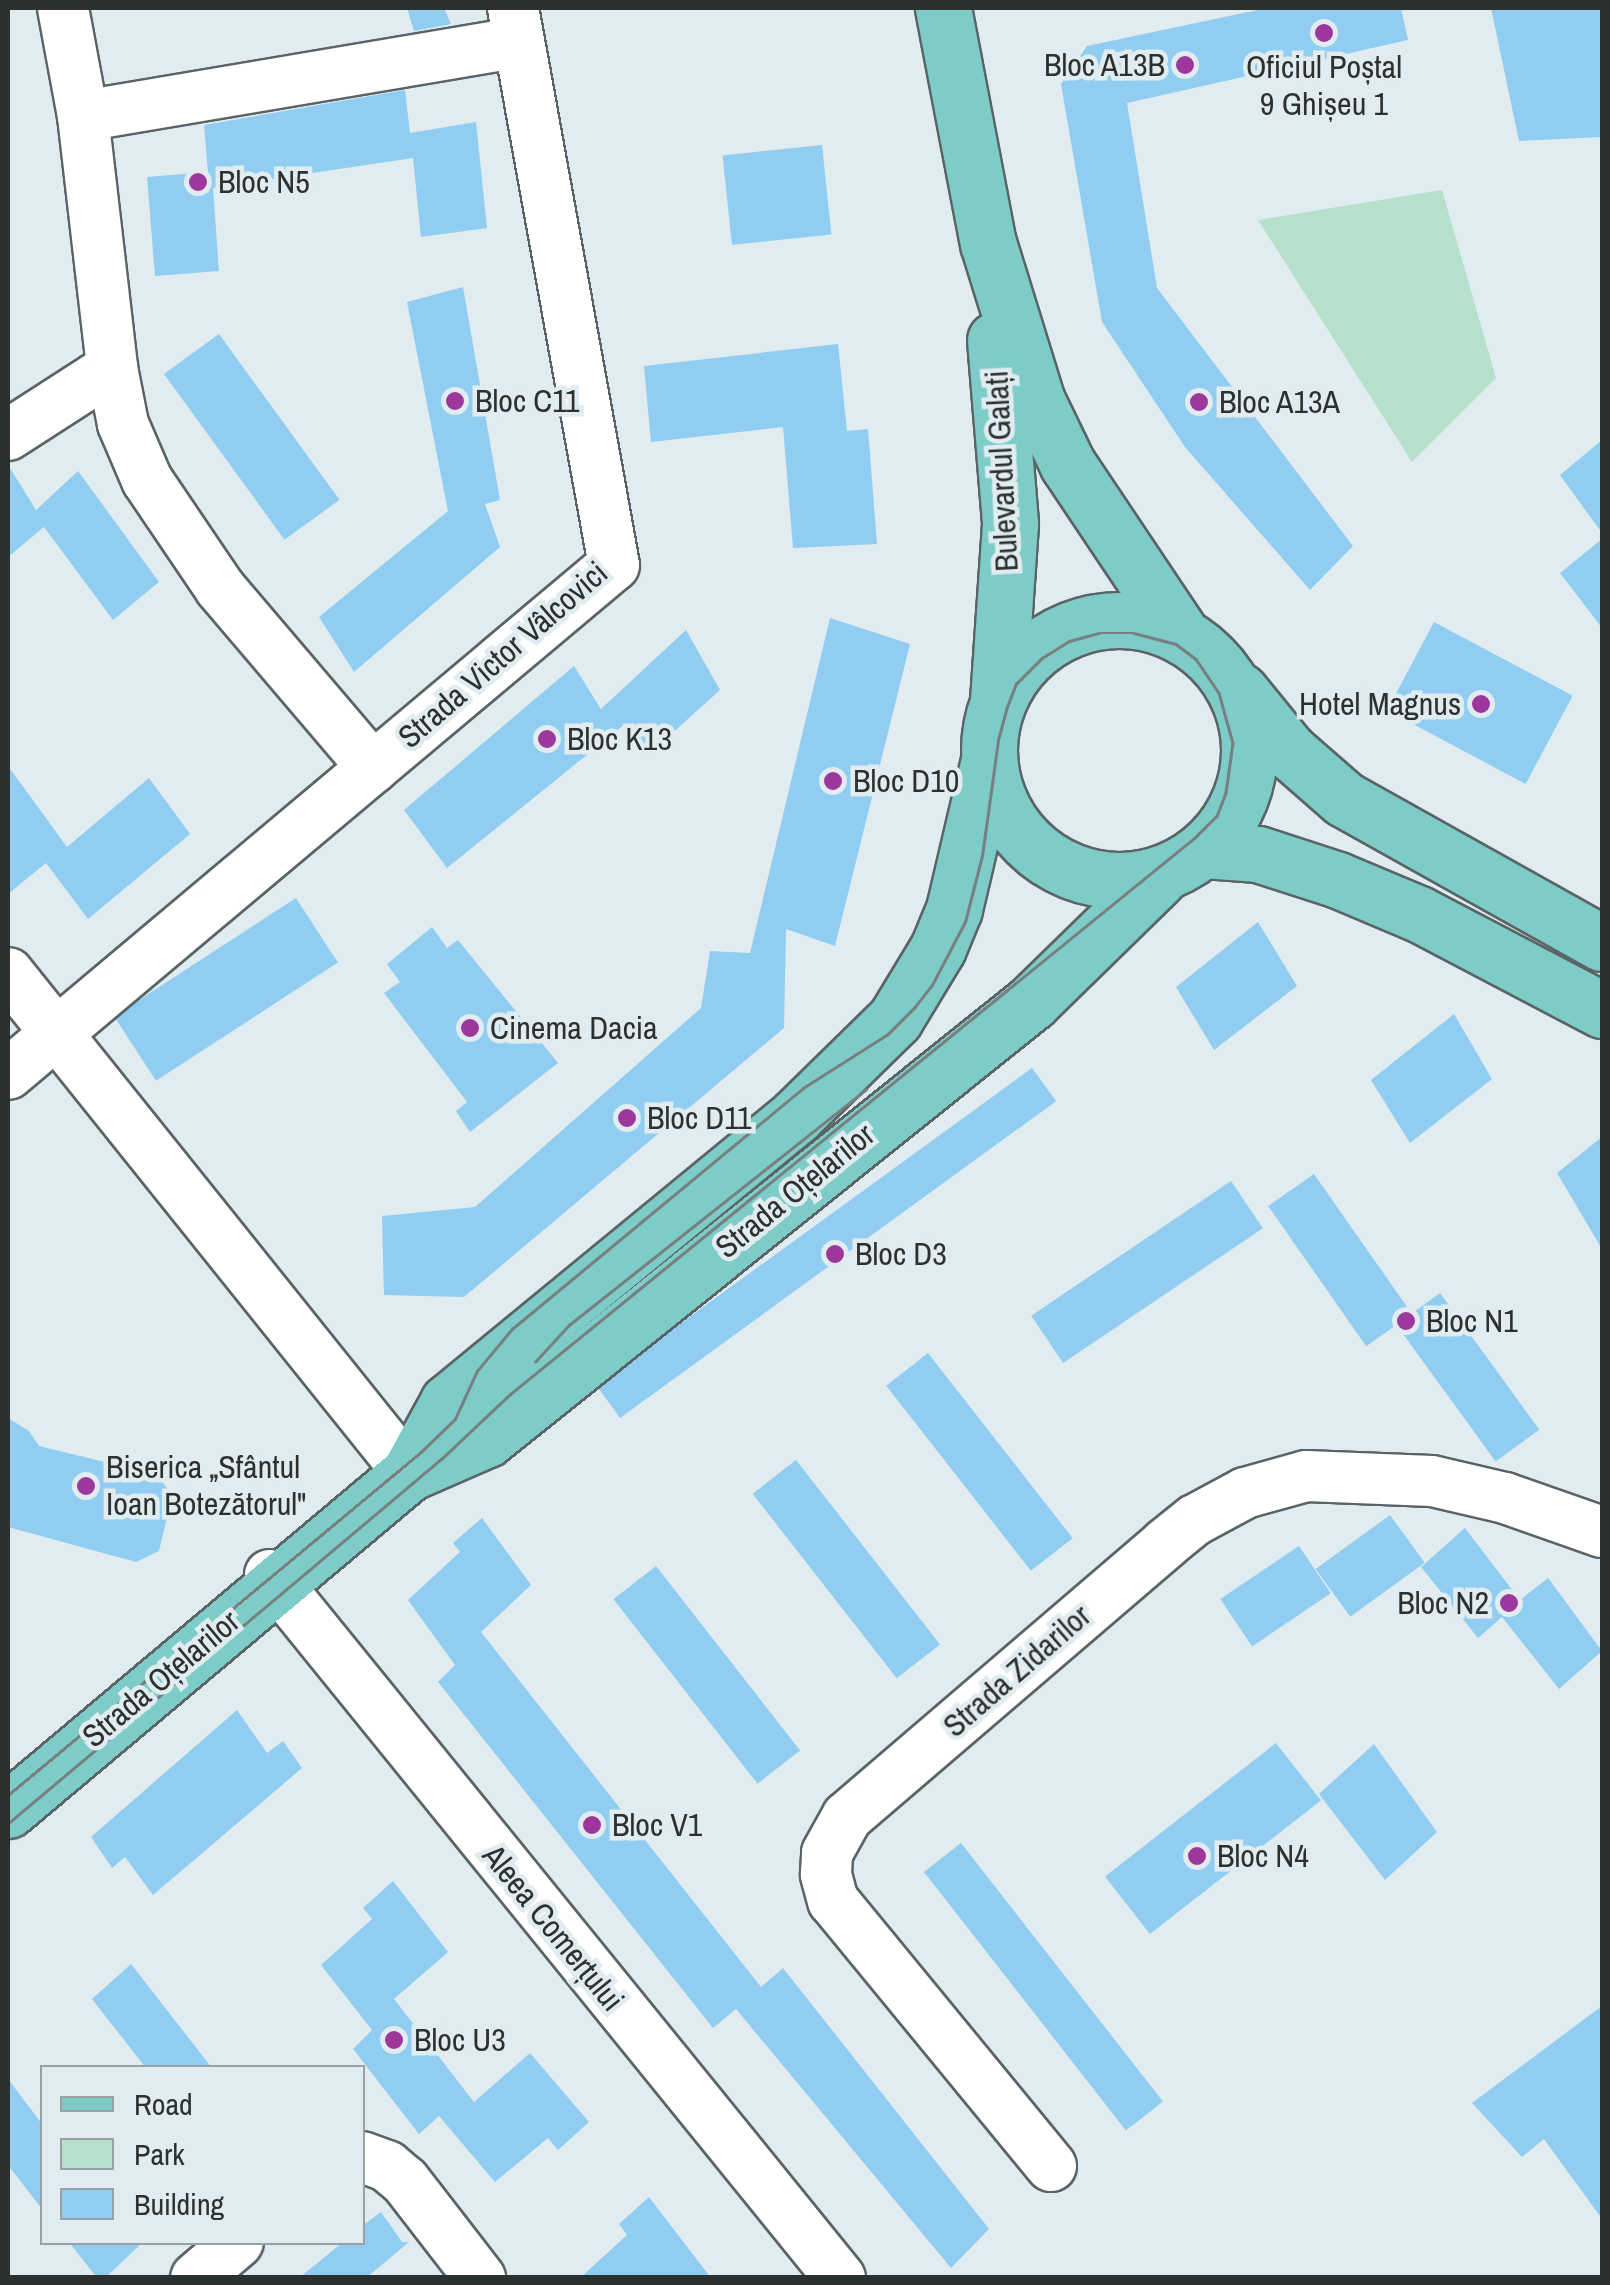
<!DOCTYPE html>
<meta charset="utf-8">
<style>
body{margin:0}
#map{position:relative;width:1610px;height:2285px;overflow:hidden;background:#e0ecef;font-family:"Archivo Narrow",sans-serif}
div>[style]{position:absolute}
.green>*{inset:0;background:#b7e0cc}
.building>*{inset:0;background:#90cdf0;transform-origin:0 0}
.roads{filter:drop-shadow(2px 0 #5a6466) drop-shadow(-2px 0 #5a6466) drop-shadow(0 2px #5a6466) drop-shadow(0 -2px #5a6466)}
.minor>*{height:50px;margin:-25px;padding:0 25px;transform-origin:25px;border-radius:25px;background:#fff}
.major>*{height:55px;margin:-27.5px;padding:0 27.5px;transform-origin:27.5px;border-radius:27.5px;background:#7dccc7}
.major>.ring{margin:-27.5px;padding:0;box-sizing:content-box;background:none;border:55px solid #7dccc7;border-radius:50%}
.tram>*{height:2.5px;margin:-1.25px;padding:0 1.25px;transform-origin:1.25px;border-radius:1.25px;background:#777f81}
.dots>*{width:28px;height:28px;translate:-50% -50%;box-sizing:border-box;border:5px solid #e0ecef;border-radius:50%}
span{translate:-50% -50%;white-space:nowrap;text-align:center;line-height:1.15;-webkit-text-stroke:9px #e0ecef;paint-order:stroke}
.poi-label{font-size:32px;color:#2b3031}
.right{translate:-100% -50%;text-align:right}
.left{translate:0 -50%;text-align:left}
.street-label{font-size:32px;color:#2b3031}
.frame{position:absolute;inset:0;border:10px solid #2b3031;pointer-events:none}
.legend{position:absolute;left:40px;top:2065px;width:325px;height:180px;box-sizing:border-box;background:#e0ecef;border:2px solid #98a1a3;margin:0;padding:12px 18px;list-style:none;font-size:30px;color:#2b3031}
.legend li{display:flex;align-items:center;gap:20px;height:50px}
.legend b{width:50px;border:2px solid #98a1a3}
</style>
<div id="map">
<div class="green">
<i style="clip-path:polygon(1442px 190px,1496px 378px,1412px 462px,1258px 220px)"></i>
</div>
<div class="building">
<i style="clip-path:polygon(407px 8px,444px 8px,451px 24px,414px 31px)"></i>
<i style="clip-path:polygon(1267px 8px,1401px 8px,1408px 40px,1127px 103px,1157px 288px,1353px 546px,1310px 590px,1185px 447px,1102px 322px,1061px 84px,1087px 46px)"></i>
<i style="clip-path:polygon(1491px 8px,1602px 8px,1602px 137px,1519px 141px)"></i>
<i style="clip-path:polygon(405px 90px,410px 133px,476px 122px,487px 228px,421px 237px,413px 158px,213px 188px,219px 271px,155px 276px,147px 177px,208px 172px,204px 125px)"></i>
<i style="left:822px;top:145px;width:90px;height:100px;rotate:84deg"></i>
<i style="clip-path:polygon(463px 287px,500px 500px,485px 504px,500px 547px,354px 672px,319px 617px,448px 511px,407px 302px)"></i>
<i style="left:219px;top:334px;width:205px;height:68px;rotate:54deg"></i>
<i style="clip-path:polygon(838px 344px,847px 431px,868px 429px,877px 544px,793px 548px,783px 427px,651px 442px,644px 366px)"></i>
<i style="clip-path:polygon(1602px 440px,1602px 533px,1560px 475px)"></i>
<i style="clip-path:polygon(8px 465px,36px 510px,78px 471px,159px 582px,113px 620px,44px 527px,8px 557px)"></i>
<i style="clip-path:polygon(1602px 539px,1602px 628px,1560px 573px)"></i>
<i style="clip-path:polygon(830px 618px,910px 644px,835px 946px,786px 929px,784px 1028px,464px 1297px,384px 1295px,382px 1216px,475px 1207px,701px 1008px,710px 951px,750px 953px)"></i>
<i style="left:1434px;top:622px;width:157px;height:100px;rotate:28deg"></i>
<i style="clip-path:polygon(686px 630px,720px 690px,648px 755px,625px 724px,447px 868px,404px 810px,574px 666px,601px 709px)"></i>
<i style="clip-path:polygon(8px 766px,67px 847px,149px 778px,190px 834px,88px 919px,46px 863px,8px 894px)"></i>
<i style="left:296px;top:898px;width:77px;height:217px;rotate:57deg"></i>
<i style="clip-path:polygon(1258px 922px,1297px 986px,1214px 1050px,1176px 987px)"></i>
<i style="clip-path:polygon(432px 927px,447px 948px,458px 940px,558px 1063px,470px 1132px,456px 1111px,467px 1102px,384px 993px,400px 982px,387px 964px)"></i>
<i style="clip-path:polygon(1454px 1014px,1492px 1079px,1410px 1143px,1371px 1080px)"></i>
<i style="left:1032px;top:1068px;width:41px;height:539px;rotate:54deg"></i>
<i style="clip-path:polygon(1602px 1137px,1602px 1249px,1557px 1173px)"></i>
<i style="left:1314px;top:1174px;width:171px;height:56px;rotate:55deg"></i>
<i style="left:1231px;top:1181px;width:57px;height:241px;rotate:56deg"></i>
<i style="left:1440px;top:1293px;width:169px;height:54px;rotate:54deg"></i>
<i style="left:928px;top:1353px;width:235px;height:53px;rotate:52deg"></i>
<i style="clip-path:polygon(8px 1418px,29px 1431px,39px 1446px,158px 1475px,172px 1496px,159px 1551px,136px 1562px,8px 1527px)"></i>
<i style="left:796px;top:1460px;width:234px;height:55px;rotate:52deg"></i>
<i style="left:1390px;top:1515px;width:59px;height:92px;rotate:54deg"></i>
<i style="clip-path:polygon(482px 1518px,531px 1585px,481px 1632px,761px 1987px,783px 1968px,989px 2229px,951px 2268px,736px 2009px,713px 2028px,438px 1682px,455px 1665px,408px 1600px,460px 1552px,453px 1543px)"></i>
<i style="clip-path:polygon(1465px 1528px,1520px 1600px,1548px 1578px,1602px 1651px,1559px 1689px,1502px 1617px,1478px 1638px,1421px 1567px)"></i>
<i style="left:1299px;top:1546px;width:57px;height:95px;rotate:56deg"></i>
<i style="left:656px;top:1566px;width:234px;height:54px;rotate:52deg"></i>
<i style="clip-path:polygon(237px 1710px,267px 1753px,283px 1741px,302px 1768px,153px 1895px,125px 1857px,112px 1868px,91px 1837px)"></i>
<i style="left:1276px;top:1743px;width:73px;height:217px;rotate:52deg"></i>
<i style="clip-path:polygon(1374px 1744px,1437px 1832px,1385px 1880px,1319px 1794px)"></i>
<i style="left:961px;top:1843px;width:328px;height:47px;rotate:52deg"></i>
<i style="clip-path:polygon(393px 1881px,448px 1952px,394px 1999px,474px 2102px,530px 2053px,589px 2122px,558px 2150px,548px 2138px,495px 2182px,439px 2116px,419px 2134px,353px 2049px,372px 2030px,321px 1965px,372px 1919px,363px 1908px)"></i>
<i style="clip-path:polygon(131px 1964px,212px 2068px,146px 2068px,92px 1999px)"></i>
<i style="clip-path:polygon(1602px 2006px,1602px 2219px,1544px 2139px,1522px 2157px,1472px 2103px)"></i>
<i style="clip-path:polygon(8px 2079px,42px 2124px,42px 2209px,8px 2165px)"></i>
<i style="clip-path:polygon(649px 2197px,711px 2278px,580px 2278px,627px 2235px,619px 2224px)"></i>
<i style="clip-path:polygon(381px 2212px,402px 2242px,409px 2242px,366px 2278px,299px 2278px,343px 2242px,362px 2242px,362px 2226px)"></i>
<i style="clip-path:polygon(69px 2242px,143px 2242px,105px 2278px,97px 2278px)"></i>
</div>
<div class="roads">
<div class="minor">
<i style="left:63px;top:8px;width:110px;rotate:79.5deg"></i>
<i style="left:83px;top:116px;width:254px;rotate:83.4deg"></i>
<i style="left:112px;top:368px;width:57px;rotate:78.9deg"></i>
<i style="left:123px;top:424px;width:61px;rotate:66.8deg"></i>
<i style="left:147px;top:480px;width:130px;rotate:55.9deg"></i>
<i style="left:220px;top:588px;width:236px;rotate:49.6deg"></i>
<i style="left:83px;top:116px;width:442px;rotate:-9.6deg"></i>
<i style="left:8px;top:435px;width:124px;rotate:-32.8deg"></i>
<i style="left:8px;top:973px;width:641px;rotate:51.27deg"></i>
<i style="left:8px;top:1074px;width:791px;rotate:-40.03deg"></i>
<i style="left:614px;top:565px;width:566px;rotate:-100.28deg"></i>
<i style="left:270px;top:1575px;width:905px;rotate:50.96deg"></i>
<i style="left:362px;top:2157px;width:27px;rotate:20deg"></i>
<i style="left:387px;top:2166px;width:23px;rotate:40deg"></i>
<i style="left:405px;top:2181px;width:123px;rotate:52.3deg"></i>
<i style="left:1051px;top:2166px;width:343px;rotate:-129.4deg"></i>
<i style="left:833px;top:1901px;width:28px;rotate:-105deg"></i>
<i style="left:826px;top:1874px;width:21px;rotate:-87deg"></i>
<i style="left:827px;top:1853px;width:41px;rotate:-60.9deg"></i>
<i style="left:847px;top:1817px;width:419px;rotate:-40.6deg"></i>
<i style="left:1165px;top:1544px;width:38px;rotate:-39deg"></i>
<i style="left:1195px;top:1520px;width:57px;rotate:-28.4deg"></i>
<i style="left:1245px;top:1493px;width:63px;rotate:-15.6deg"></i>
<i style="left:1306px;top:1476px;width:126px;rotate:2.3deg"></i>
<i style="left:1432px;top:1481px;width:75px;rotate:13.1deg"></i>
<i style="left:1505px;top:1498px;width:103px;rotate:19.3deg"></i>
<i style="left:196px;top:2278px;width:55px;rotate:-40.6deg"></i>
</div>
<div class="major">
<i style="left:943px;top:8px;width:239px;rotate:79.2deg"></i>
<i style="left:988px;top:243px;width:165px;rotate:72.8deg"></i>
<i style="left:1037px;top:401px;width:71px;rotate:64.2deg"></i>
<i style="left:1068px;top:465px;width:207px;rotate:56.2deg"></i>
<i style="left:995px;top:340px;width:185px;rotate:85.3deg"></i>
<i style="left:1010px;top:524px;width:175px;rotate:93.9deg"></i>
<i class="ring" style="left:989px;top:620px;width:205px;height:205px"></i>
<i style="left:1240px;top:691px;width:77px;rotate:50.8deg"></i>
<i style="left:1289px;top:751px;width:73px;rotate:41.1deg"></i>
<i style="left:1344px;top:799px;width:295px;rotate:29.2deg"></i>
<i style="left:1204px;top:850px;width:54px;rotate:4.2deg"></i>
<i style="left:1258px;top:854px;width:84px;rotate:18deg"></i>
<i style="left:1338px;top:880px;width:88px;rotate:22.8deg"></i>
<i style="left:1419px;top:914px;width:207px;rotate:27.7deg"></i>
<i style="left:409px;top:1473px;width:81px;rotate:-61.2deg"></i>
<i style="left:448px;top:1402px;width:450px;rotate:-39.4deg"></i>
<i style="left:796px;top:1116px;width:139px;rotate:-44.4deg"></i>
<i style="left:895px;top:1019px;width:83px;rotate:-58.8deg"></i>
<i style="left:938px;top:948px;width:42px;rotate:-67.7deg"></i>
<i style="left:954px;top:909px;width:153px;rotate:-76.8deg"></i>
<i style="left:8px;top:1810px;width:524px;rotate:-40.04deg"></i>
<i style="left:409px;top:1473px;width:85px;rotate:-23.6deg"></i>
<i style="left:487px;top:1439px;width:699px;rotate:-38.72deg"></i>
<i style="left:1032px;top:1002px;width:177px;rotate:-44.3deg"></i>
</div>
</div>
<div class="tram">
<i style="left:535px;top:1362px;width:50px;rotate:-47.4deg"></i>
<i style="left:569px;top:1325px;width:379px;rotate:-38.4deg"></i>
<i style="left:8px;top:1795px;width:537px;rotate:-39.71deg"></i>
<i style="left:421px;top:1452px;width:47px;rotate:-44.1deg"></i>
<i style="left:455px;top:1419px;width:53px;rotate:-65.4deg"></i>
<i style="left:477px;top:1371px;width:55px;rotate:-50.2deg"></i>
<i style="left:512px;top:1329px;width:378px;rotate:-39.6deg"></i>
<i style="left:803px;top:1088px;width:101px;rotate:-32.4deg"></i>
<i style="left:888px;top:1034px;width:37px;rotate:-45deg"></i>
<i style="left:914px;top:1008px;width:29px;rotate:-52deg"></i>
<i style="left:932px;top:985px;width:71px;rotate:-62.4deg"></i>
<i style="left:965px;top:922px;width:68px;rotate:-75.6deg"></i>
<i style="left:982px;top:856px;width:117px;rotate:-82.1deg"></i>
<i style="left:998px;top:740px;width:34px;rotate:-75deg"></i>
<i style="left:1007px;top:707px;width:25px;rotate:-69deg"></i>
<i style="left:1016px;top:684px;width:37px;rotate:-45deg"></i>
<i style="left:1042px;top:658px;width:32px;rotate:-32deg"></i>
<i style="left:1069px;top:641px;width:31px;rotate:-15deg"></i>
<i style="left:1099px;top:633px;width:35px"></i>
<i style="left:1134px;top:633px;width:43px;rotate:14.7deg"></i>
<i style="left:1176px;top:644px;width:25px;rotate:37deg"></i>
<i style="left:1196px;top:659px;width:41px;rotate:55.9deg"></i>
<i style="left:1219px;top:693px;width:52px;rotate:74.4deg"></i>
<i style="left:1233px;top:743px;width:50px;rotate:98deg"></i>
<i style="left:1226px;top:793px;width:25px;rotate:111deg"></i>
<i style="left:1217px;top:816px;width:31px;rotate:135deg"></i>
<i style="left:1195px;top:838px;width:881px;rotate:140.89deg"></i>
<i style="left:511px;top:1394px;width:93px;rotate:136.7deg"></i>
<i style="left:443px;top:1458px;width:568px;rotate:139.92deg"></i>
</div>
<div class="dots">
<i style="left:1324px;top:33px;background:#9d379b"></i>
<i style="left:1185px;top:65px;background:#9d379b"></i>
<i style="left:198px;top:182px;background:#9d379b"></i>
<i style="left:455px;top:401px;background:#9d379b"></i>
<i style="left:1199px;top:402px;background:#9d379b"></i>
<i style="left:1481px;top:704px;background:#9d379b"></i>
<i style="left:547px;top:739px;background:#9d379b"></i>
<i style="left:833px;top:781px;background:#9d379b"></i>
<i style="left:470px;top:1028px;background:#9d379b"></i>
<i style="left:627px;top:1118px;background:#9d379b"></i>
<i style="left:835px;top:1254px;background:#9d379b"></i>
<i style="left:1406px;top:1321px;background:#9d379b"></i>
<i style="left:86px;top:1486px;background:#9d379b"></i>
<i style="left:1509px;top:1603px;background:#9d379b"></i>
<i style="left:592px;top:1825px;background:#9d379b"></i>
<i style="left:1197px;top:1856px;background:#9d379b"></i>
<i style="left:394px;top:2040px;background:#9d379b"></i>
</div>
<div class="poi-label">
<span class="right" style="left:1165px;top:65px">Bloc A13B</span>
<span style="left:1324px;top:86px">Oficiul Poștal<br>9 Ghișeu 1</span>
<span class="left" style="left:218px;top:182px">Bloc N5</span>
<span class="left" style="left:475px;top:401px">Bloc C11</span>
<span class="left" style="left:1219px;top:402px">Bloc A13A</span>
<span class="right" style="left:1461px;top:704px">Hotel Magnus</span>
<span class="left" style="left:567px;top:739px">Bloc K13</span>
<span class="left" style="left:853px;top:781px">Bloc D10</span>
<span class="left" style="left:490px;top:1028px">Cinema Dacia</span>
<span class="left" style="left:647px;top:1118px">Bloc D11</span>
<span class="left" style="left:855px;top:1254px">Bloc D3</span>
<span class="left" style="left:1426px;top:1321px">Bloc N1</span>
<span class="left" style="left:106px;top:1486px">Biserica „Sfântul<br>Ioan Botezătorul"</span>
<span class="right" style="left:1489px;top:1603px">Bloc N2</span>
<span class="left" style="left:612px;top:1825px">Bloc V1</span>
<span class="left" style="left:1217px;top:1856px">Bloc N4</span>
<span class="left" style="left:414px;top:2040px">Bloc U3</span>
</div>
<div class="street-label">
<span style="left:1002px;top:471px;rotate:-93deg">Bulevardul Galați</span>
<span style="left:503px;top:655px;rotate:-41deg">Strada Victor Vâlcovici</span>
<span style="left:795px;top:1191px;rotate:-39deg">Strada Oțelarilor</span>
<span style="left:1017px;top:1671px;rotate:-41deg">Strada Zidarilor</span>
<span style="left:161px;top:1679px;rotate:-40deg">Strada Oțelarilor</span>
<span style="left:553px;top:1928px;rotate:51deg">Aleea Comerțului</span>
</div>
<div class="frame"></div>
<ul class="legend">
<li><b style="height:12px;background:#7dccc7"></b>Road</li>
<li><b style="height:28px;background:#b7e0cc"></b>Park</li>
<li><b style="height:28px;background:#90cdf0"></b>Building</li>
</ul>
</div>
